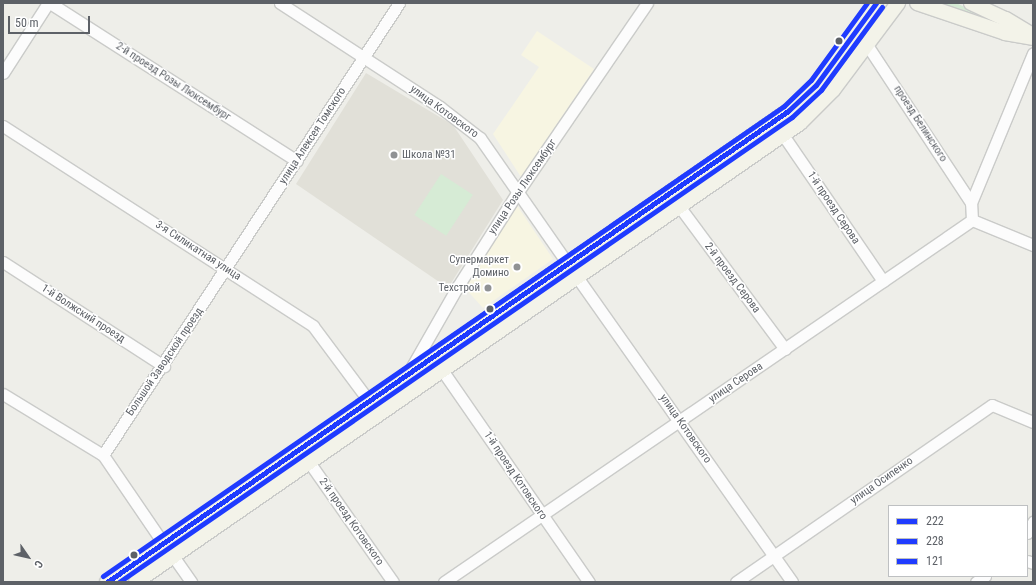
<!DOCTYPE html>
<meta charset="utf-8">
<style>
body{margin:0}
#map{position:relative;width:1036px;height:585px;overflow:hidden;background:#eeeee9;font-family:"Roboto Condensed",sans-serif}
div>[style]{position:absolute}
.commercial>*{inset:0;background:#f7f5e2}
.education>*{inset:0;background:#e1e0d8}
.green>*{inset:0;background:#d6ebd5;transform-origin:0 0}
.roads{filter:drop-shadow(1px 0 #cacbc9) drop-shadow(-1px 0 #cacbc9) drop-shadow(0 1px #cacbc9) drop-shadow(0 -1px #cacbc9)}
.minor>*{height:11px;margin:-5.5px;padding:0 5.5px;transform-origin:5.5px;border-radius:5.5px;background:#fcfcfc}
.major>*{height:14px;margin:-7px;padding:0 7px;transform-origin:7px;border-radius:7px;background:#f3f3e9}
.bus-1>*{height:5px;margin:-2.5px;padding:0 2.5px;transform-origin:2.5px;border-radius:2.5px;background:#1f3bff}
.bus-2>*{height:5px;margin:-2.5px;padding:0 2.5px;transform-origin:2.5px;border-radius:2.5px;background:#1f3bff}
.bus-3>*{height:5px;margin:-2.5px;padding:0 2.5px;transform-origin:2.5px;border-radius:2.5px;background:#1f3bff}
.dots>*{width:11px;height:11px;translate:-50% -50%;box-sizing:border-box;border:2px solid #fff;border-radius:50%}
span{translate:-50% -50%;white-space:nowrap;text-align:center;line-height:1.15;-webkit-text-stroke:3px #fff;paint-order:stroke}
.street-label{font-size:11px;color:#5d6167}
.poi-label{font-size:11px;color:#5d6167}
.left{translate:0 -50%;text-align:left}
.right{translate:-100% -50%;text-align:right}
.frame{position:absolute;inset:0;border:4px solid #5d6167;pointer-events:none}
.legend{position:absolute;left:888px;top:505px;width:140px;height:72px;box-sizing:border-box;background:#fff;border:1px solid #bec0c2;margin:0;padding:5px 7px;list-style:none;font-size:12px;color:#5d6167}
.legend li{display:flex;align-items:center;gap:8px;height:20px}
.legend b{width:20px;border:1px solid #bec0c2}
.north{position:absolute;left:8px;top:537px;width:40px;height:40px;-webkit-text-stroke:3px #fff;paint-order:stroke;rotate:124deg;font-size:11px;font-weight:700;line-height:16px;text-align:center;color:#5d6167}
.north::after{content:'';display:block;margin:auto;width:14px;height:18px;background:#5d6167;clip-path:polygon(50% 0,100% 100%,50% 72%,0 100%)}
.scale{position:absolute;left:8px;top:16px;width:82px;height:18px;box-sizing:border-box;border:2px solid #5d6167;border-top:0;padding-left:5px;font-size:12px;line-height:14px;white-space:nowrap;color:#5d6167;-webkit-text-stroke:3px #fff;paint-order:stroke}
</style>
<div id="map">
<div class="commercial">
<i style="clip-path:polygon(537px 31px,594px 69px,521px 177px,493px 134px,539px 67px,521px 55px)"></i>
<i style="clip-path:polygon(516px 204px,553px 259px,483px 308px,464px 287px)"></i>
</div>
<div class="education">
<i style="clip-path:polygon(366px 73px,453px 125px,503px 200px,448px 288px,296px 184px)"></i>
</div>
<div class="green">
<i style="clip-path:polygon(932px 3px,956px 3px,1001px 24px)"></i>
<i style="left:441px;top:174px;width:38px;height:49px;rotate:33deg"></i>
</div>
<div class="roads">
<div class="minor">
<i style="left:50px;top:3px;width:293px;rotate:32.6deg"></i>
<i style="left:280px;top:3px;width:191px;rotate:33deg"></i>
<i style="left:440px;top:107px;width:51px;rotate:37.8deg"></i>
<i style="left:480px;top:138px;width:154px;rotate:55.1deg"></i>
<i style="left:867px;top:45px;width:189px;rotate:56.6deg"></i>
<i style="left:3px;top:73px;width:83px;rotate:-57.3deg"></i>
<i style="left:3px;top:126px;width:369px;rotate:32.8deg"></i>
<i style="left:313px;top:326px;width:94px;rotate:53.3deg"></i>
<i style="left:783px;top:135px;width:177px;rotate:55.6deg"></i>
<i style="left:679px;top:206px;width:178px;rotate:53.5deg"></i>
<i style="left:972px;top:220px;width:17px;rotate:-93deg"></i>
<i style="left:971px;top:203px;width:162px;rotate:-67.5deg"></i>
<i style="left:3px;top:262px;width:192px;rotate:32.9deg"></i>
<i style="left:577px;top:277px;width:373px;rotate:54.8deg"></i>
<i style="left:410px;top:370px;width:97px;rotate:-60.3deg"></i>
<i style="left:458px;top:286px;width:110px;rotate:-57.6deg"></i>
<i style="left:517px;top:193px;width:230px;rotate:-55.6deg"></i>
<i style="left:442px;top:370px;width:258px;rotate:55.3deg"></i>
<i style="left:3px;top:394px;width:117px;rotate:31.4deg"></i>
<i style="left:103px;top:455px;width:107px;rotate:55.7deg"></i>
<i style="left:103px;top:455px;width:540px;rotate:-56.78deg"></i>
<i style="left:309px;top:462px;width:146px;rotate:55deg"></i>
<i style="left:1027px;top:533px;width:13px;rotate:-61deg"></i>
<i style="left:173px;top:556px;width:32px;rotate:55deg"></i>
<i style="left:1027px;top:561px;width:6px;rotate:18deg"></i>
<i style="left:444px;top:582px;width:640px;rotate:-34.43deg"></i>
<i style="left:972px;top:220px;width:66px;rotate:22.3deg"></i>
<i style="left:736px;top:582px;width:311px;rotate:-34.7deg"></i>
<i style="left:992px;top:405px;width:44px;rotate:22.5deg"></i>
<i style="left:976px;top:582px;width:11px;rotate:-34deg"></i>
</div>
<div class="major">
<i style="left:917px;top:3px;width:93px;rotate:18.8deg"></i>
<i style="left:1005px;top:33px;width:28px;rotate:10deg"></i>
<i style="left:971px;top:3px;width:38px;rotate:25deg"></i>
<i style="left:1006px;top:19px;width:31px;rotate:31deg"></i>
<i style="left:107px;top:582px;width:828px;rotate:-34.67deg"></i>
<i style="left:788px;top:111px;width:38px;rotate:-43deg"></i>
<i style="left:816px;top:85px;width:102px;rotate:-53.8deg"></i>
<i style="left:136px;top:582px;width:807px;rotate:-34.65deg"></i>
<i style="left:800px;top:123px;width:47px;rotate:-45deg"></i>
<i style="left:833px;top:90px;width:109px;rotate:-53.2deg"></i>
</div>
</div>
<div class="bus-1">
<i style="left:107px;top:582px;width:828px;rotate:-34.67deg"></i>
<i style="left:788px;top:111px;width:38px;rotate:-43deg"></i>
<i style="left:816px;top:85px;width:102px;rotate:-53.8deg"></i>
</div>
<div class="bus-2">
<i style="left:119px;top:582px;width:818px;rotate:-34.64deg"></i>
<i style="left:792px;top:117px;width:40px;rotate:-43deg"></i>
<i style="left:821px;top:90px;width:103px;rotate:-53.7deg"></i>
</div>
<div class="bus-3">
<i style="left:103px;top:576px;width:827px;rotate:-34.61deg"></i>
<i style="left:784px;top:106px;width:37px;rotate:-44deg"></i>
<i style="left:811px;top:80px;width:95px;rotate:-54deg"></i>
</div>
<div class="dots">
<i style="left:839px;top:41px;background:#5d6167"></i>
<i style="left:394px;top:155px;background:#909294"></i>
<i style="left:517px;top:267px;background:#909294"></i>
<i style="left:488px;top:288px;background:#909294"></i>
<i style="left:490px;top:309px;background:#5d6167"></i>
<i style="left:134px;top:555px;background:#5d6167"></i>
</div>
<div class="street-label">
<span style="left:173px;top:82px;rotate:33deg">2-й проезд Розы Люксембург</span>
<span style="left:444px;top:112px;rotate:36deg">улица Котовского</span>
<span style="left:920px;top:124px;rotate:57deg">проезд Белинского</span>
<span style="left:313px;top:136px;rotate:-57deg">улица Алексея Томского</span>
<span style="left:523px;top:187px;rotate:-56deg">улица Розы Люксембург</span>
<span style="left:833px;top:208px;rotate:56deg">1-й проезд Серова</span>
<span style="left:198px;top:251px;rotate:33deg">3-я Силикатная улица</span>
<span style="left:732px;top:278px;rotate:53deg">2-й проезд Серова</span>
<span style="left:83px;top:314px;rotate:33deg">1-й Волжский проезд</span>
<span style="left:165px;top:362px;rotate:-56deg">Большой Заводской проезд</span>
<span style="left:736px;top:383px;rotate:-34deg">улица Серова</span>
<span style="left:685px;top:429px;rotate:55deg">улица Котовского</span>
<span style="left:515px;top:476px;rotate:56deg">1-й проезд Котовского</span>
<span style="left:882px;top:481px;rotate:-35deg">улица Осипенко</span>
<span style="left:351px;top:522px;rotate:55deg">2-й проезд Котовского</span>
</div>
<div class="poi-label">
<span class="left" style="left:402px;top:155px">Школа №31</span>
<span class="right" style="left:509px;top:267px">Супермаркет<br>Домино</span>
<span class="right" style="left:480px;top:288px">Техстрой</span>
</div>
<div class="frame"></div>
<ul class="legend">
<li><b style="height:5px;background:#1f3bff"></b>222</li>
<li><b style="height:5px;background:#1f3bff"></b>228</li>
<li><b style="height:5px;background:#1f3bff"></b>121</li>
</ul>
<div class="north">С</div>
<div class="scale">50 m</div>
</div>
